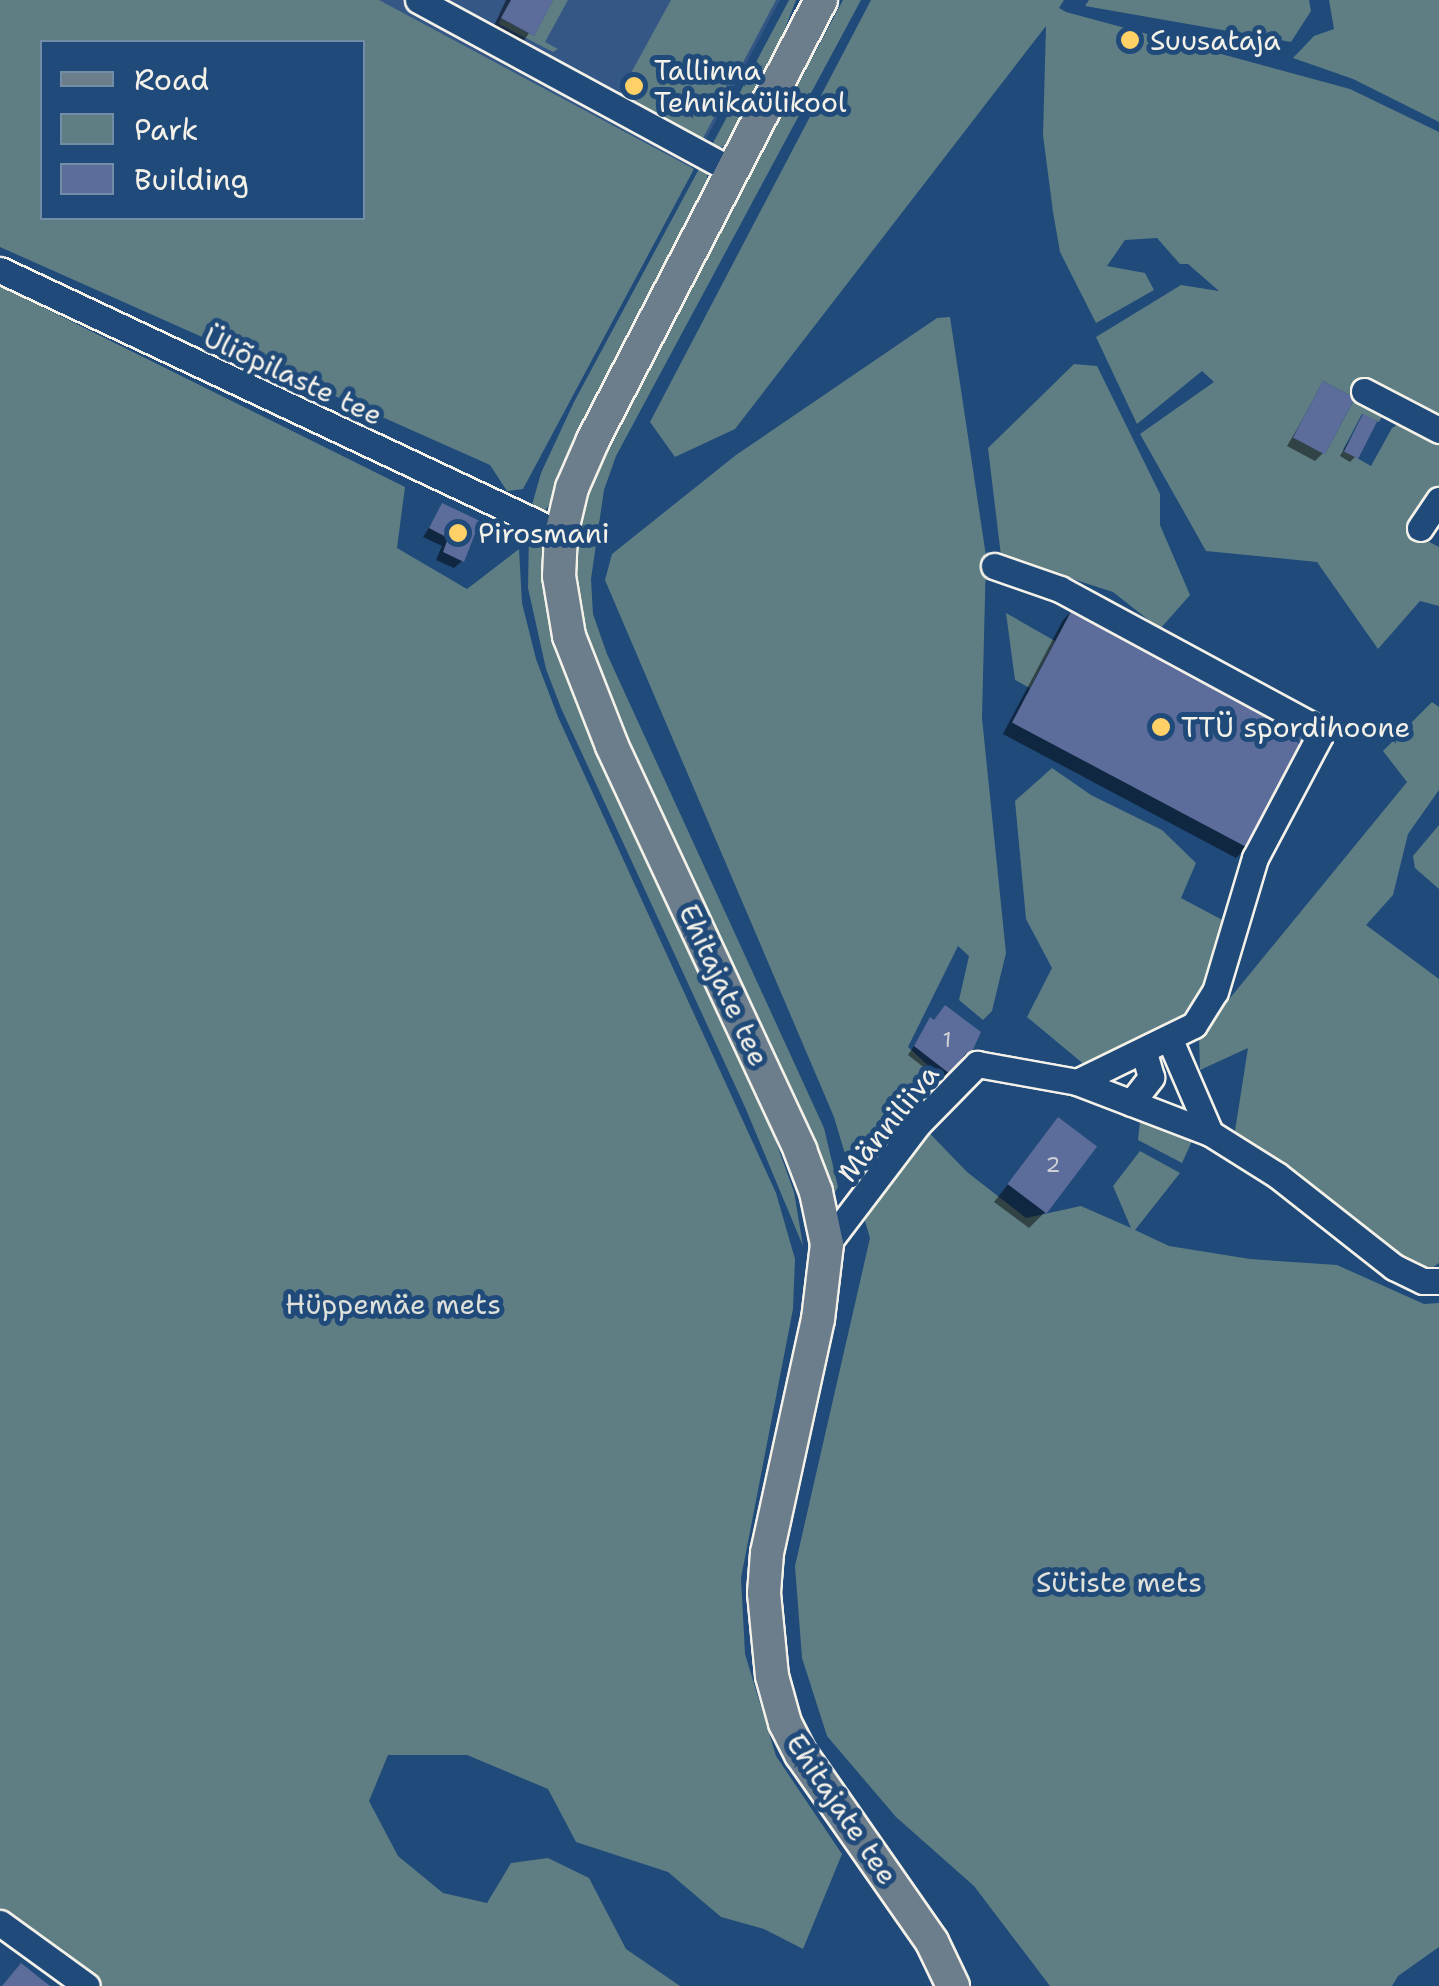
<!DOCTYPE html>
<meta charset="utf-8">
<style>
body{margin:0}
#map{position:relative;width:1439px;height:1986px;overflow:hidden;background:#1f4a7a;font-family:"Shantell Sans",sans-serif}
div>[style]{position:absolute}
.built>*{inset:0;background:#355786}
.green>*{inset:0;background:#5e7e83}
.shadow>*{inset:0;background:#0007}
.building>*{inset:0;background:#5c6c9b;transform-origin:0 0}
.roads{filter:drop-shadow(2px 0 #f4f1e8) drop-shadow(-2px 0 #f4f1e8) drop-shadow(0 2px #f4f1e8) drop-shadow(0 -2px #f4f1e8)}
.minor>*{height:25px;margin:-12.5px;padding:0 12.5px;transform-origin:12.5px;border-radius:12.5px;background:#1f4a7a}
.major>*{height:32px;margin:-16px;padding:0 16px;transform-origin:16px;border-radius:16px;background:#6c7d8c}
.dots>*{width:28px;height:28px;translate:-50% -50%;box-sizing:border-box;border:5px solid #1f4a7a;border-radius:50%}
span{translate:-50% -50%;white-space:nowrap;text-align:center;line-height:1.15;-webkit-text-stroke:10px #1f4a7a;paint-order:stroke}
.number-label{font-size:22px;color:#ced0d5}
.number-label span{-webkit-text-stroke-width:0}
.poi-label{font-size:28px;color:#f4f1e8}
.left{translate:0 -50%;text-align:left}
.street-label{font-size:28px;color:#f4f1e8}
.park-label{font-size:28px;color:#dee0d9}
.legend{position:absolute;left:40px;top:40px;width:325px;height:180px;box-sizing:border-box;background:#1f4a7a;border:2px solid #748da6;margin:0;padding:12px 18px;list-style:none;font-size:30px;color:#f4f1e8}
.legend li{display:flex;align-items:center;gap:20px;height:50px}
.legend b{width:50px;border:2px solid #748da6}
</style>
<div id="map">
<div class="built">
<i style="clip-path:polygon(376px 0,780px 0,689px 171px)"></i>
</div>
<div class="green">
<i style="clip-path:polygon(evenodd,0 0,379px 0,694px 169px,523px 489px,507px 491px,490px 465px,0 247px,0 0,362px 42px,362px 218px,42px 218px,42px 42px,362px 42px)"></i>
<i style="clip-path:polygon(553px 0,568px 0,545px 42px,558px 49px,553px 52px,499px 24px,501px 18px,534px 36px)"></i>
<i style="clip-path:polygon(671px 0,776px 0,702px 140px,619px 95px)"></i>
<i style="clip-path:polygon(789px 0,796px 0,766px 78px,729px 145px,717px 148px,712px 145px)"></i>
<i style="clip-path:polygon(843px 0,861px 0,616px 456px,604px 490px,591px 579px,593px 614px,607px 654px,824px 1128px,838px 1187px,834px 1194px,604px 693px,590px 656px,574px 577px,575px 534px,599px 458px)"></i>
<i style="clip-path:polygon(evenodd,871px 0,1064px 0,1059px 8px,1066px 12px,1350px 89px,1439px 132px,1439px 425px,1385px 411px,1379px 422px,1362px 414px,1343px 450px,1371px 466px,1392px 428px,1402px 422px,1439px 440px,1439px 487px,1410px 532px,1439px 547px,1439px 606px,1420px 601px,1378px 649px,1317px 562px,1206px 551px,1140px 434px,1214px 382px,1202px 371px,1137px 424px,1096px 337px,1181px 285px,1219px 291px,1188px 264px,1180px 264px,1157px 238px,1125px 240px,1107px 266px,1145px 273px,1154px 290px,1096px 323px,1060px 252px,1053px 212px,1043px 135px,1046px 26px,735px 429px,675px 457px,650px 422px,871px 0,1323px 381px,1355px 398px,1325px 454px,1293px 437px,1323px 381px)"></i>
<i style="clip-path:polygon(1089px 0,1309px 0,1311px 11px,1291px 42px,1085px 6px)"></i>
<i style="clip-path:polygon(1329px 0,1439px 0,1439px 122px,1353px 79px,1293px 58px,1314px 36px,1334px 29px)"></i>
<i style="clip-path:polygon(700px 167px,707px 173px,707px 189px,602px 386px,549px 505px,544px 512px,530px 512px,541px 473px,574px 402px)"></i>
<i style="clip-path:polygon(0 286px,405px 487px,397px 548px,467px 589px,519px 549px,522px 603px,536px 659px,558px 717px,776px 1193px,795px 1259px,793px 1309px,741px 1578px,745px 1654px,776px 1756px,842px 1854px,803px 1949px,764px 1929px,721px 1917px,668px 1872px,576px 1842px,548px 1789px,467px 1755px,388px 1755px,369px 1801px,398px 1856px,443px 1893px,487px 1903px,511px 1863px,548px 1858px,589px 1878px,626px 1949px,680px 1986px,87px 1986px,0 1923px)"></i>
<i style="clip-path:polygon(950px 317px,986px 556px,982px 718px,1006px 953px,992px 1011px,983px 1020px,959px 1000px,969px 956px,958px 946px,908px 1047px,944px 1080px,913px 1116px,967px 1172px,1026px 1218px,1081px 1206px,1131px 1228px,1113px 1186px,1140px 1151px,1180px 1173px,1135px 1230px,1169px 1246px,1250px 1259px,1337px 1265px,1424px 1304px,1439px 1303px,1439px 1947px,1398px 1976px,1392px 1986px,1050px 1986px,974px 1886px,896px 1817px,827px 1736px,802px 1658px,795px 1566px,870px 1238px,834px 1117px,605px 580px,612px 554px,736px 455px,937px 318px)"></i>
<i style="clip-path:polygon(1074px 364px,1097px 366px,1160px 494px,1160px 525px,1190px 595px,1160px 629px,1113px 592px,1001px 556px,988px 448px)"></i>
<i style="clip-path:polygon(529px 532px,542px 545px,548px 614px,569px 686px,762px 1103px,794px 1192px,803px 1246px,745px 1107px,561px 708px,546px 669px,528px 588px)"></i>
<i style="clip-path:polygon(1006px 613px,1055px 641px,1030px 688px,1015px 680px)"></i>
<i style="clip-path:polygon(1432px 702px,1439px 707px,1439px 790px,1408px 834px,1393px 895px,1366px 925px,1439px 979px,1439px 1263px,1422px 1275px,1234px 1137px,1248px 1048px,1200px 1070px,1199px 1036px,1407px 782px,1383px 751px)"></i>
<i style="clip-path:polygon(1052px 768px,1091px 795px,1162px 830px,1196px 863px,1181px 898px,1230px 924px,1215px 970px,1174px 1027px,1086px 1066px,1027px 1017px,1052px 968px,1026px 919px,1015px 801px)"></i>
<i style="clip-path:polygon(1439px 825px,1439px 889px,1415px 868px,1413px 856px)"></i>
<i style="clip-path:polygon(1153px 1109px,1197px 1130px,1182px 1163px,1138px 1140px,1140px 1121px)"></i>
</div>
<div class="shadow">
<i style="clip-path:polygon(506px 0,551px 0,521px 45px,492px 30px)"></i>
<i style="clip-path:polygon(1324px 384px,1323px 453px,1315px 461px,1287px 446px)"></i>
<i style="clip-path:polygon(1363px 417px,1355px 457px,1350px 462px,1340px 456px)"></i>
<i style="clip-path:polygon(443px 506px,462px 561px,454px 568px,436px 560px,442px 546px,423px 537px)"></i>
<i style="clip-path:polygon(1074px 609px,1247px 847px,1236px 858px,1003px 734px,1063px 620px)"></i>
<i style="clip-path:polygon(931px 1021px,978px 1033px,968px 1054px,940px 1080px,908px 1055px)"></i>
<i style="clip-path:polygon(1058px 1121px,1045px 1212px,1029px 1228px,994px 1202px)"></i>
</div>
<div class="building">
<i style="clip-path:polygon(511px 0,553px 0,534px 36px,501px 18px)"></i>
<i style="left:1323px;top:381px;width:36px;height:64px;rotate:28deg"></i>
<i style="left:1363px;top:414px;width:16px;height:42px;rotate:27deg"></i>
<i style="clip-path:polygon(442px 503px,480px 521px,464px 562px,443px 552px,448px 538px,429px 528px)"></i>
<i style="left:1074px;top:606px;width:268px;height:132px;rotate:28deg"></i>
<i style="clip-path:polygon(945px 1005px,981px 1032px,970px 1056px,966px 1053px,950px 1074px,914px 1046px,930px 1017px,934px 1020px)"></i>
<i style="left:1058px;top:1117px;width:49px;height:84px;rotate:37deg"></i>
<i style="clip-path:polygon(21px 1963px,50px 1986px,2px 1986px)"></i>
</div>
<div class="roads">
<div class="minor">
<i style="left:418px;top:0;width:358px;rotate:28.5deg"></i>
<i style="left:0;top:270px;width:620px;rotate:25.2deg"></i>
<i style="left:1364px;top:391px;width:85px;rotate:27.5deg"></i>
<i style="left:1420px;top:528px;width:34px;rotate:-56deg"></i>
<i style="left:1170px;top:1040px;width:101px;rotate:66.7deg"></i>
<i style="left:1077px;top:1082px;width:142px;rotate:21deg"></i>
<i style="left:1210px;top:1133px;width:79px;rotate:32.1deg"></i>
<i style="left:1277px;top:1175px;width:149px;rotate:38.2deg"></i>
<i style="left:1394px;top:1267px;width:32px;rotate:26deg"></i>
<i style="left:1423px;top:1281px;width:16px"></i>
<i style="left:1131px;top:1103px;width:33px;rotate:-52deg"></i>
<i style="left:1151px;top:1077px;width:26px;rotate:-106deg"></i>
<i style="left:827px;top:1244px;width:152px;rotate:-52.8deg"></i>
<i style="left:919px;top:1123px;width:83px;rotate:-45.5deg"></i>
<i style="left:977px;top:1064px;width:102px;rotate:10.2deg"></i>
<i style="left:1077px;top:1082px;width:130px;rotate:-26deg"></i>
<i style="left:1194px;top:1025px;width:39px;rotate:-58deg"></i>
<i style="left:1215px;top:992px;width:140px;rotate:-73.4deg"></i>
<i style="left:1255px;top:858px;width:139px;rotate:-62.1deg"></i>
<i style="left:1320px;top:735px;width:8px;rotate:-113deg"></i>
<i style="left:1317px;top:728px;width:292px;rotate:-151.6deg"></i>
<i style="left:1060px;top:589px;width:70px;rotate:-160.8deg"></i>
<i style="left:0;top:1923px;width:107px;rotate:35.9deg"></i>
</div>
<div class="major">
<i style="left:821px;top:0;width:496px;rotate:117.4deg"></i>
<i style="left:593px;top:440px;width:52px;rotate:113.6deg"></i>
<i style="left:572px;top:488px;width:47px;rotate:103.4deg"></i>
<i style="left:561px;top:534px;width:42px;rotate:92.7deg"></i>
<i style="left:559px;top:576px;width:61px;rotate:80.5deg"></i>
<i style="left:569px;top:636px;width:118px;rotate:68.6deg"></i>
<i style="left:612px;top:746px;width:446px;rotate:65deg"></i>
<i style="left:800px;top:1150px;width:45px;rotate:69.1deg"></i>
<i style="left:816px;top:1192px;width:53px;rotate:78.1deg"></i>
<i style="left:827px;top:1244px;width:76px;rotate:96.8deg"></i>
<i style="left:818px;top:1319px;width:239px;rotate:102.3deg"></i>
<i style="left:767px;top:1553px;width:40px;rotate:94.3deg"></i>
<i style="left:764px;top:1593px;width:83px;rotate:84.5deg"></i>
<i style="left:772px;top:1676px;width:49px;rotate:74.5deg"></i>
<i style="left:785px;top:1723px;width:35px;rotate:63deg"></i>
<i style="left:801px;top:1754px;width:229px;rotate:55.1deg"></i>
<i style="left:932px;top:1942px;width:49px;rotate:64.5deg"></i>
</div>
</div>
<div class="dots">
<i style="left:1130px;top:40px;background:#ffd166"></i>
<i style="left:634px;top:86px;background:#ffd166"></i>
<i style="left:458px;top:533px;background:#ffd166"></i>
<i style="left:1161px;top:727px;background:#ffd166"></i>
</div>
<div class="number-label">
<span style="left:947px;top:1040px">1</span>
<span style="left:1053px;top:1165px">2</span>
</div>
<div class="poi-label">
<span class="left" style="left:1150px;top:40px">Suusataja</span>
<span class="left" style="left:654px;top:86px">Tallinna<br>Tehnikaülikool</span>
<span class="left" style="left:478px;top:533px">Pirosmani</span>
<span class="left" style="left:1181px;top:727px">TTÜ spordihoone</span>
</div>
<div class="street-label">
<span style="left:293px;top:376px;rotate:25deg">Üliõpilaste tee</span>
<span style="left:724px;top:985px;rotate:65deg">Ehitajate tee</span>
<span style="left:888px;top:1123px;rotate:-51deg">Männiliiva</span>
<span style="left:842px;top:1809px;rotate:56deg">Ehitajate tee</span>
</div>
<div class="park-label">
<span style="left:393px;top:1304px">Hüppemäe mets</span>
<span style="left:1119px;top:1582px">Sütiste mets</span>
</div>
<ul class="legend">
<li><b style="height:12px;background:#6c7d8c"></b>Road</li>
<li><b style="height:28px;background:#5e7e83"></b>Park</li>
<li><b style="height:28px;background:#5c6c9b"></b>Building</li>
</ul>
</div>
